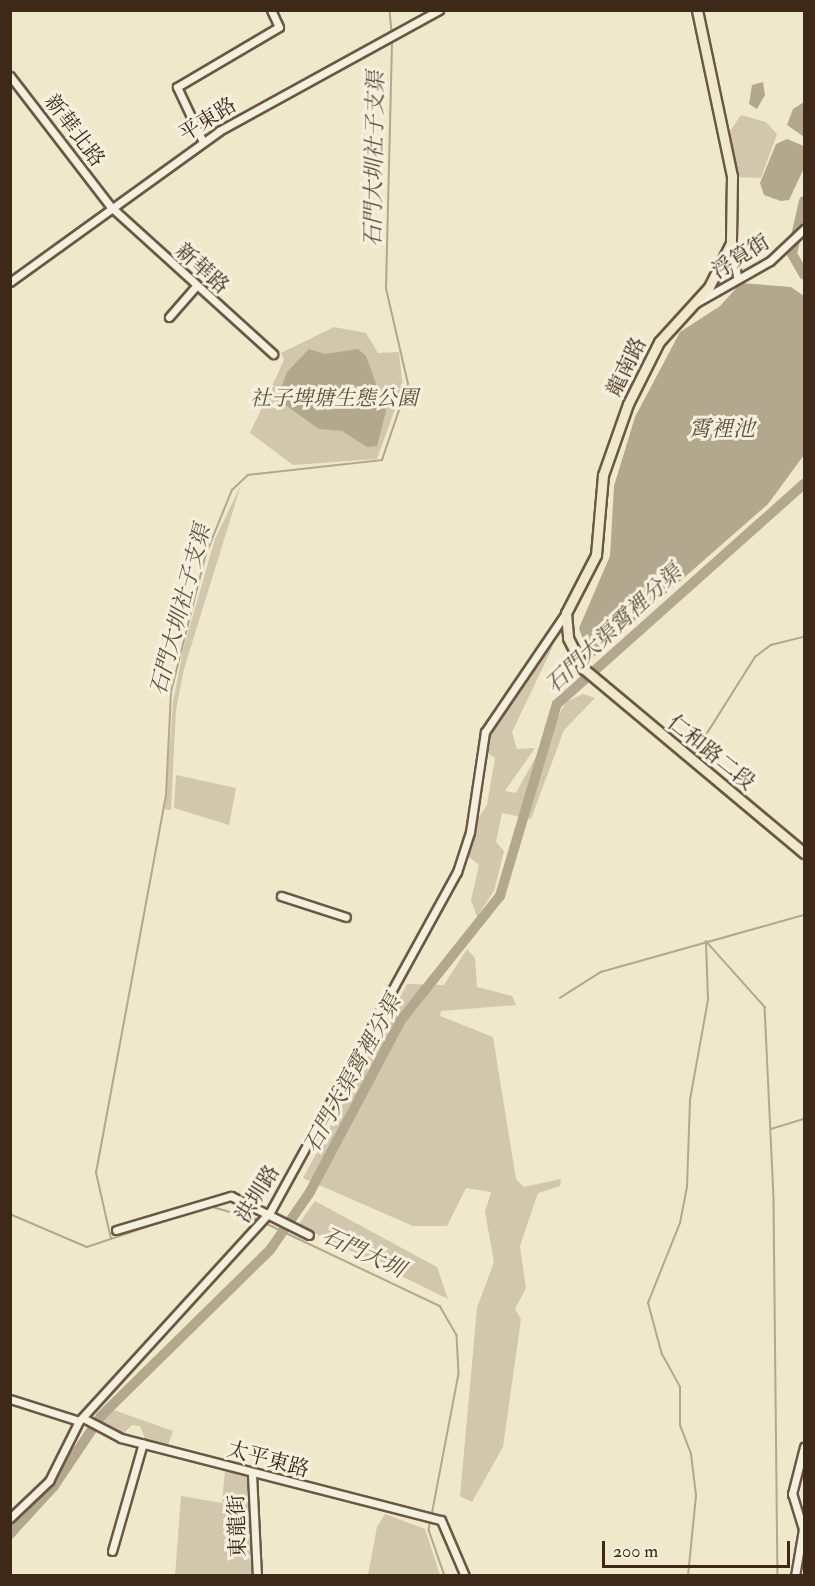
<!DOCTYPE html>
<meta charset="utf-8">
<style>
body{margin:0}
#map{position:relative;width:815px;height:1586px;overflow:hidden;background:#f0e8ca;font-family:"IM FELL Double Pica","Noto Serif TC",serif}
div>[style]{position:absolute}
.green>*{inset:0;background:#d2c7ac}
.water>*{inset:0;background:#b3a78d}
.stream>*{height:1.5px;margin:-0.75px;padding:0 0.75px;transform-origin:0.75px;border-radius:0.75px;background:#b3a78d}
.river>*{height:10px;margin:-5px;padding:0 5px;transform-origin:5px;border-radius:5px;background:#b3a78d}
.roads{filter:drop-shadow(2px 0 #6a5844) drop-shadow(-2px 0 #6a5844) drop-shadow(0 2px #6a5844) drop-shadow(0 -2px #6a5844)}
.minor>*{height:7px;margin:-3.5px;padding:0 3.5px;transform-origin:3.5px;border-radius:3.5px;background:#f5f0dd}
.major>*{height:9px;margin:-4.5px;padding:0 4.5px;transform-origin:4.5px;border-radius:4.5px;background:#f0e8ca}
span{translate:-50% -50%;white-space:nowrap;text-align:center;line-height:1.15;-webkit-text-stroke:6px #f5f0dd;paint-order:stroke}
.street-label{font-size:21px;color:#3e2818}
.park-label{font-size:21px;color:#63503d;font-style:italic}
.water-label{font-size:22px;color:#614e3b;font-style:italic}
.frame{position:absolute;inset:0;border:12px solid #3e2818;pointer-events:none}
.scale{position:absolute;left:602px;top:1541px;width:188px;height:27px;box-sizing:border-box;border:3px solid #3e2818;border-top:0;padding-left:8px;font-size:18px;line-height:21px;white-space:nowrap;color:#3e2818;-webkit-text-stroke:4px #f5f0dd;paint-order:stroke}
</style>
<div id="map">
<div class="green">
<i style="clip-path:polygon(741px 115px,766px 122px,777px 134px,761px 178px,737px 177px,731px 160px,730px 131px)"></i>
<i style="clip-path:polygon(334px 327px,366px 333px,378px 353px,399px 352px,403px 387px,377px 459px,293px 465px,250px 433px,284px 360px,281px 353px)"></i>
<i style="clip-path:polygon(241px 485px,184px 669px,176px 710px,171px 810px,165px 809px,173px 702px,183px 650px,215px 539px)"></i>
<i style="clip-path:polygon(553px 646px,512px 732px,517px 749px,535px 748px,505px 791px,516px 793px,566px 702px,583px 694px,595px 698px,564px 730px,531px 819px,502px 813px,496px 842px,504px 851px,494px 891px,477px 917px,471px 900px,479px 865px,468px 856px,474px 825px,487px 805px,495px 758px,487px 753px,491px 728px,537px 656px)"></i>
<i style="clip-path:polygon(176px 775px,236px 788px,229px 825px,174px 808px)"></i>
<i style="clip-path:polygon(467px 949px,475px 958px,477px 987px,512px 996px,516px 1005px,441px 1011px,440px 1016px,493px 1037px,516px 1179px,524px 1187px,561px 1179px,560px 1186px,538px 1193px,520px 1246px,526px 1288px,515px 1309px,521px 1319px,503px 1447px,472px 1502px,460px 1496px,477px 1308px,494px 1262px,485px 1212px,491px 1192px,466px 1188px,447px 1226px,413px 1226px,303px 1178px,407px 984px,444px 985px)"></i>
<i style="clip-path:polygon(315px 1201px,437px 1267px,448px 1299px,298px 1225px)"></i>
<i style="clip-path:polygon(111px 1409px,173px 1431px,167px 1448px,146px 1441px,140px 1426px,132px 1425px,123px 1434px,98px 1425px)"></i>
<i style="clip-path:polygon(225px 1470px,251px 1476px,255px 1575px,175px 1576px,181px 1496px,222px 1503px)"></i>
<i style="clip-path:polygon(385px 1514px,425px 1529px,440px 1575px,368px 1575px,377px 1527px)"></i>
</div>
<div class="water">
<i style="clip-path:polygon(763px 82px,765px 95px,757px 109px,749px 104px,752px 85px)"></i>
<i style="clip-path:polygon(804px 102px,804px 137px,787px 125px,793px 109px)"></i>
<i style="clip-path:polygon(787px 139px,804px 146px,804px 168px,789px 200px,781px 201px,764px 195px,760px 183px,776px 144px)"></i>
<i style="clip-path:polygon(741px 283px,791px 287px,804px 296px,804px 455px,768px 504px,590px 660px,579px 628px,610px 556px,614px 486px,635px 417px,680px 332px,720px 306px)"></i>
<i style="clip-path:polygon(309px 349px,325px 354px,358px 349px,366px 356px,386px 411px,377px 446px,367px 447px,342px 431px,319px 429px,284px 404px,279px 394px,287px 372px)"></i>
</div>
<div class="stream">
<i style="left:390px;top:10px;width:24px;rotate:85deg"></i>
<i style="left:694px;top:754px;width:115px;rotate:-57.8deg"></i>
<i style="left:755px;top:657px;width:20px;rotate:-37deg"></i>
<i style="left:771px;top:645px;width:34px;rotate:-14deg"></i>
<i style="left:706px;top:941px;width:89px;rotate:48.2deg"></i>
<i style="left:765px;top:1007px;width:194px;rotate:87.3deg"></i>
<i style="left:774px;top:1201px;width:375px;rotate:89.4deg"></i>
<i style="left:560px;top:998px;width:49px;rotate:-32.4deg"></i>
<i style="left:601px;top:972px;width:211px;rotate:-15.7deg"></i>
<i style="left:771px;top:1129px;width:34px;rotate:-17deg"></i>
<i style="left:10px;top:1214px;width:84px;rotate:23.2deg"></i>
<i style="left:87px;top:1247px;width:129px;rotate:-18.6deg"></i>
<i style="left:209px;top:1206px;width:52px;rotate:15.6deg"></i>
<i style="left:263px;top:1222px;width:196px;rotate:25.4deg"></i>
<i style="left:440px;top:1306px;width:34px;rotate:60deg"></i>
<i style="left:457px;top:1335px;width:39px;rotate:87deg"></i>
<i style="left:459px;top:1374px;width:144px;rotate:100.8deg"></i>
<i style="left:111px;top:1239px;width:68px;rotate:-102.8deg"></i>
<i style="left:96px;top:1173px;width:384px;rotate:-79.5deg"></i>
<i style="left:166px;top:795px;width:103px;rotate:-87.2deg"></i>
<i style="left:171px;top:692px;width:142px;rotate:-75.8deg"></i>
<i style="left:206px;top:554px;width:69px;rotate:-67.9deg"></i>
<i style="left:232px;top:490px;width:22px;rotate:-43deg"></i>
<i style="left:248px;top:475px;width:135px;rotate:-6.4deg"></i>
<i style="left:382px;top:460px;width:80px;rotate:-71.1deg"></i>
<i style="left:408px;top:384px;width:98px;rotate:-103deg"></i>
<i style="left:386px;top:289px;width:251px;rotate:-88.6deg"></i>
<i style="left:431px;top:1519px;width:11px;rotate:100deg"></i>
<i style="left:429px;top:1530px;width:49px;rotate:70.8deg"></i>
<i style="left:688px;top:1576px;width:80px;rotate:-84.3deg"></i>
<i style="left:696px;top:1496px;width:42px;rotate:-96.8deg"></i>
<i style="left:691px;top:1454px;width:30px;rotate:-111deg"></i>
<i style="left:680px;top:1426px;width:39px;rotate:-90deg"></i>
<i style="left:680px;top:1387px;width:37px;rotate:-119deg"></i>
<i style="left:662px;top:1355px;width:54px;rotate:-105.1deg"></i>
<i style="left:648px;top:1303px;width:86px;rotate:-68.2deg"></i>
<i style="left:680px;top:1223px;width:37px;rotate:-79deg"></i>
<i style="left:687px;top:1187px;width:87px;rotate:-88deg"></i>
<i style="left:690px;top:1100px;width:102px;rotate:-79.8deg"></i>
<i style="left:708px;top:1000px;width:58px;rotate:-92deg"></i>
</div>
<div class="river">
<i style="left:804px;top:201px;width:54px;rotate:102.8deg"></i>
<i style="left:792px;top:254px;width:24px;rotate:60deg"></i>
<i style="left:10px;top:1534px;width:65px;rotate:-47.5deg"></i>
<i style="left:54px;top:1486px;width:84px;rotate:-56.1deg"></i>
<i style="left:101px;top:1416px;width:237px;rotate:-44.5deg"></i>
<i style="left:270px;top:1250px;width:70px;rotate:-55.4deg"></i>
<i style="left:310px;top:1192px;width:195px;rotate:-62.1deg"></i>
<i style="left:401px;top:1020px;width:159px;rotate:-51.4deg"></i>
<i style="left:500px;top:896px;width:200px;rotate:-73.5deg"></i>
<i style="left:557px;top:704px;width:331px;rotate:-41.7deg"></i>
</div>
<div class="roads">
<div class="minor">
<i style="left:10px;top:76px;width:165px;rotate:52.4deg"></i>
<i style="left:111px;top:207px;width:219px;rotate:42.2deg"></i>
<i style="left:203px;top:142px;width:61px;rotate:-115.3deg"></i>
<i style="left:177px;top:87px;width:118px;rotate:-30.5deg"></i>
<i style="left:279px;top:27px;width:19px;rotate:-115deg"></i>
<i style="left:731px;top:245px;width:32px;rotate:79deg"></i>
<i style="left:10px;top:282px;width:258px;rotate:-35.8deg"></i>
<i style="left:219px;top:131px;width:251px;rotate:-28.8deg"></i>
<i style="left:696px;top:303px;width:85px;rotate:-29.6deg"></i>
<i style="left:770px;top:261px;width:47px;rotate:-43.3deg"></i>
<i style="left:169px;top:317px;width:41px;rotate:-48.9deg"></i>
<i style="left:281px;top:896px;width:68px;rotate:17.9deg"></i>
<i style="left:116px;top:1230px;width:120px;rotate:-16.5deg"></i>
<i style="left:231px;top:1196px;width:87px;rotate:26.6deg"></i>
<i style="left:10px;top:1399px;width:72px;rotate:17.7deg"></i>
<i style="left:85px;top:1419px;width:41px;rotate:27.8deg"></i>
<i style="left:121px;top:1438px;width:330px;rotate:14.4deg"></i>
<i style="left:441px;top:1520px;width:61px;rotate:66.8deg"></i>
<i style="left:252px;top:1474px;width:102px;rotate:87.2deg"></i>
<i style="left:10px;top:1518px;width:54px;rotate:-43.5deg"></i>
<i style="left:49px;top:1481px;width:67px;rotate:-63.4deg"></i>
<i style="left:79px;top:1421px;width:283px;rotate:-47.6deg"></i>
<i style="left:270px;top:1212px;width:388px;rotate:-61.2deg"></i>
<i style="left:457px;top:872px;width:42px;rotate:-72deg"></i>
<i style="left:470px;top:832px;width:101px;rotate:-81.5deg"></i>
<i style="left:485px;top:732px;width:144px;rotate:-55.8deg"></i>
<i style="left:112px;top:1551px;width:112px;rotate:-74deg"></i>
<i style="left:795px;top:1576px;width:48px;rotate:-80.3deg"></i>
<i style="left:803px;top:1529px;width:37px;rotate:-107deg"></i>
<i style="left:792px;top:1494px;width:49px;rotate:-75.7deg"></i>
</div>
<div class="major">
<i style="left:697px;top:10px;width:170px;rotate:78.1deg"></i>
<i style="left:732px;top:176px;width:67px;rotate:90.9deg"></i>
<i style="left:731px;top:243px;width:49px;rotate:116.6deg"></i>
<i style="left:709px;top:287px;width:74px;rotate:132.3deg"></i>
<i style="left:659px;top:342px;width:69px;rotate:116.6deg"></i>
<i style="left:628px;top:404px;width:75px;rotate:109.4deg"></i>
<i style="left:603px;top:475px;width:80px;rotate:95deg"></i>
<i style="left:596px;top:555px;width:65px;rotate:117.3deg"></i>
<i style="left:566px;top:613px;width:25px;rotate:85deg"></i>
<i style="left:568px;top:638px;width:35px;rotate:63deg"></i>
<i style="left:584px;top:669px;width:287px;rotate:39.9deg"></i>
</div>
</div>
<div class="street-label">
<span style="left:208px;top:120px;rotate:-32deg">平東路</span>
<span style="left:74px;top:131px;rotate:53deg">新華北路</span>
<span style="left:741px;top:257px;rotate:-32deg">浮筧街</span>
<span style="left:202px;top:269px;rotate:42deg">新華路</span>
<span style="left:627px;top:367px;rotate:-64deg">龍南路</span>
<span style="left:711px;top:753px;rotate:39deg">仁和路二段</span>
<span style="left:258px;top:1194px;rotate:-58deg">洪圳路</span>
<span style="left:268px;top:1460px;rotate:15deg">太平東路</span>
<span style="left:238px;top:1526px;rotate:-92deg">東龍街</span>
</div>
<div class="park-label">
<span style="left:334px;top:399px">社子埤塘生態公園</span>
</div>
<div class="water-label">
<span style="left:375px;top:159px;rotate:-89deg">石門大圳社子支渠</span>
<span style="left:722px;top:430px">霄裡池</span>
<span style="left:181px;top:610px;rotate:-75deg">石門大圳社子支渠</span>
<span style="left:614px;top:629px;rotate:-43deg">石門大渠霄裡分渠</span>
<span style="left:353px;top:1074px;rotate:-61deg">石門大渠霄裡分渠</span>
<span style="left:363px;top:1253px;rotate:25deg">石門大圳</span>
</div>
<div class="frame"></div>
<div class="scale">200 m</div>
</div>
